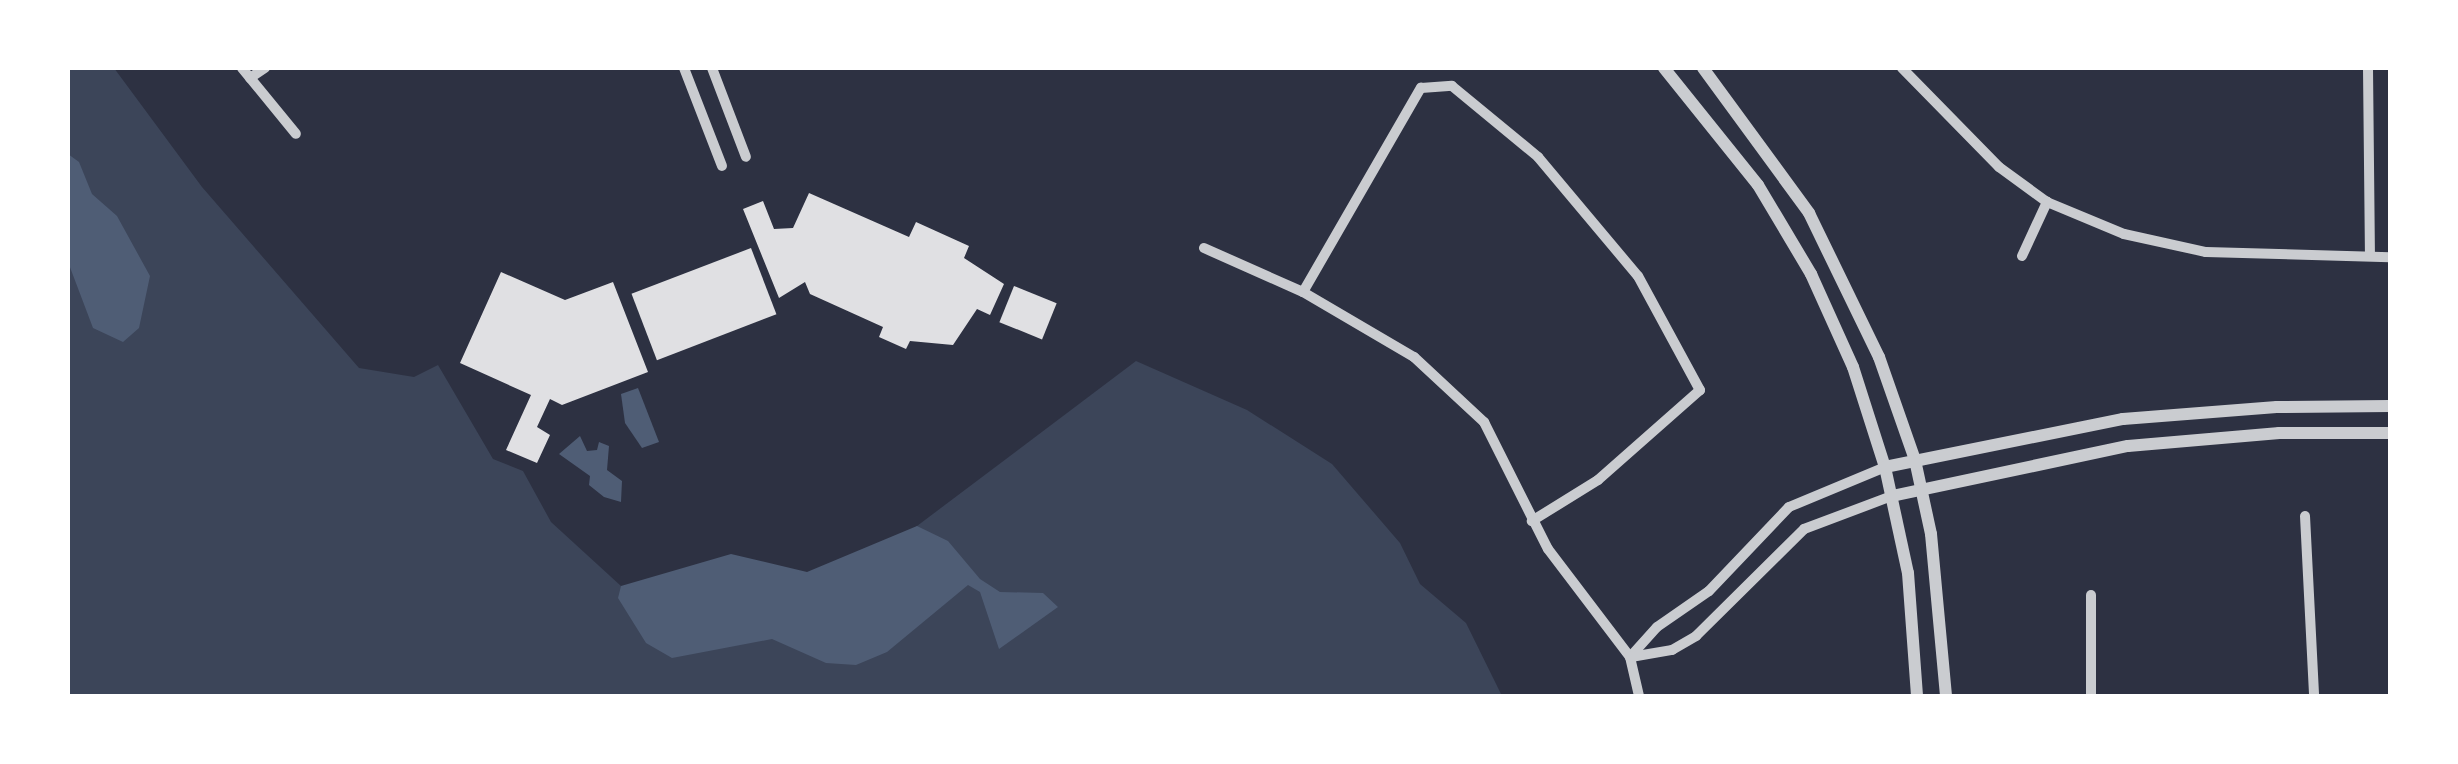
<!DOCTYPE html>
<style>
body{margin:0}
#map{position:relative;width:2458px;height:764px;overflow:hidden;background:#2d3142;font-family:"Nunito Sans",sans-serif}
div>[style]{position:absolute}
.green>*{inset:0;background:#3c4559}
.water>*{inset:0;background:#4f5d75}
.building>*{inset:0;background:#e0e0e3;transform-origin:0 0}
.minor>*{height:10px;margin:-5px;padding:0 5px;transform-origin:5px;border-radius:5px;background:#caccd0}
.tertiary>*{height:12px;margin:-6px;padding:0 6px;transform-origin:6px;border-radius:6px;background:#caccd0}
span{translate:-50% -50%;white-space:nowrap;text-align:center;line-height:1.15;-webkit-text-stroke:9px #fff;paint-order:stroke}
.frame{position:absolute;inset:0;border:70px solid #fff;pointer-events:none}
</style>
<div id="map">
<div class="green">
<i style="clip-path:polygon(68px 68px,114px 68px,202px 187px,359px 368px,414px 377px,438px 365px,493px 459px,523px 471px,551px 522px,621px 586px,812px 595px,917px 526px,1136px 361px,1247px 410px,1332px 464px,1400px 543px,1420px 584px,1466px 623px,1502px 696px,68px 696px)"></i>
</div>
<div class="water">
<i style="clip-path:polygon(68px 154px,79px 162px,92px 194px,117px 216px,150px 276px,139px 328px,123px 342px,93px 328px,68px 262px)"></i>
<i style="clip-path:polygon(638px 388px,659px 442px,642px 448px,625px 423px,621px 394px)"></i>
<i style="clip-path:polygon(580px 436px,587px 451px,597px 450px,599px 442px,609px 446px,607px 470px,622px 481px,621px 502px,604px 497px,589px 485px,590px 476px,559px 454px)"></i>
<i style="clip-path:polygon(917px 526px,948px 541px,980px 579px,1000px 592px,1043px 593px,1058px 607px,999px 649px,980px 592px,968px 585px,887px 652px,856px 665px,826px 663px,772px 639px,672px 658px,646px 643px,618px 598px,621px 586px,731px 554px,807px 572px)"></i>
</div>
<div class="building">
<i style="clip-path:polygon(809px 193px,909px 237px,916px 222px,969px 246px,964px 258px,1004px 284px,990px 315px,977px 309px,953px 345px,910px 341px,906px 349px,879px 337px,883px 327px,810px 294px,805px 282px,779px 298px,743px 209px,763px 201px,774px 229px,793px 228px)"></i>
<i style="left:751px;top:248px;width:71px;height:128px;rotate:69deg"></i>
<i style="clip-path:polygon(501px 272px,565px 300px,613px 282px,648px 372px,562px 405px,550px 399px,537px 427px,550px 435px,537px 463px,506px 450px,531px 395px,460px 363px)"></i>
<i style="left:1014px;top:286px;width:46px;height:39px;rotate:22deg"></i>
</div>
<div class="minor">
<i style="left:242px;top:68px;width:85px;rotate:50.7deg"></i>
<i style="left:684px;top:68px;width:105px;rotate:68.8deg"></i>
<i style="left:712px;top:68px;width:95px;rotate:69.1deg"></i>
<i style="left:1902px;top:68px;width:139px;rotate:45.6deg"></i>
<i style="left:1999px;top:167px;width:59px;rotate:36.1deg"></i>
<i style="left:2047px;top:202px;width:83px;rotate:22.6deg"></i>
<i style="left:2124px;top:234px;width:84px;rotate:12.4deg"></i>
<i style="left:2206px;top:252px;width:184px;rotate:1.6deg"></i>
<i style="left:2368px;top:68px;width:186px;rotate:89.4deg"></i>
<i style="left:250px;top:78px;width:18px;rotate:-34deg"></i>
<i style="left:1204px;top:248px;width:108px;rotate:24deg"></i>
<i style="left:1303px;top:292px;width:129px;rotate:30.4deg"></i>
<i style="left:1414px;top:357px;width:96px;rotate:42.9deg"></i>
<i style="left:1484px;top:422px;width:142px;rotate:63.3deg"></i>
<i style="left:1548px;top:549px;width:136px;rotate:52.8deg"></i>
<i style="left:1630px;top:657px;width:40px;rotate:77deg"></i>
<i style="left:2022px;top:256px;width:60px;rotate:-65.2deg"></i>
<i style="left:1303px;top:292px;width:236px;rotate:-60deg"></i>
<i style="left:1421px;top:88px;width:31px;rotate:-4deg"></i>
<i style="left:1452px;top:86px;width:112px;rotate:39.5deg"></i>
<i style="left:1538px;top:157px;width:155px;rotate:50deg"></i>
<i style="left:1638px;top:276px;width:130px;rotate:61.5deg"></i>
<i style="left:1700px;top:390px;width:136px;rotate:138.6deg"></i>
<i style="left:1598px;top:480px;width:78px;rotate:148.2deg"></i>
<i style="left:2305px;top:516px;width:180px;rotate:87.1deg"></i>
<i style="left:2091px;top:595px;width:101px;rotate:90deg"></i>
<i style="left:1630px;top:657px;width:40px;rotate:-48deg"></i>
<i style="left:1657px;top:627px;width:63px;rotate:-34.7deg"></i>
<i style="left:1709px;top:591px;width:116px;rotate:-46.4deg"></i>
<i style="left:1789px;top:507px;width:104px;rotate:-22.6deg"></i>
<i style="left:1631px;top:657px;width:42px;rotate:-9.7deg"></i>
<i style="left:1672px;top:650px;width:28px;rotate:-30deg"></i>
<i style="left:1696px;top:636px;width:152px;rotate:-44.7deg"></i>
<i style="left:1804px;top:529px;width:94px;rotate:-20.6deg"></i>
</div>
<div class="tertiary">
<i style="left:1664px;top:68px;width:150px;rotate:51.2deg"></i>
<i style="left:1758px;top:185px;width:104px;rotate:59.2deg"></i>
<i style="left:1811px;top:274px;width:102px;rotate:65.7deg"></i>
<i style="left:1853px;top:367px;width:105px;rotate:72.3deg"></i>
<i style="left:1885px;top:467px;width:108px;rotate:77.8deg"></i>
<i style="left:1908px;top:573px;width:123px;rotate:85.8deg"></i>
<i style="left:1703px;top:68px;width:180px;rotate:53.8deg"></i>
<i style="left:1809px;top:213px;width:160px;rotate:64.1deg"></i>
<i style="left:1879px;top:357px;width:109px;rotate:70.7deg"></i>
<i style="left:1915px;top:460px;width:76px;rotate:77.8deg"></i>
<i style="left:1931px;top:534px;width:163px;rotate:84.7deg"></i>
<i style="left:1885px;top:467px;width:243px;rotate:-11.4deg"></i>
<i style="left:2123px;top:419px;width:154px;rotate:-4.5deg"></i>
<i style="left:2277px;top:407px;width:113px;rotate:-0.5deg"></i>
<i style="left:1892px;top:496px;width:241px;rotate:-12deg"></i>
<i style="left:2128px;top:446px;width:152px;rotate:-4.9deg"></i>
<i style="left:2279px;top:433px;width:111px"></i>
</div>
<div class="frame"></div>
</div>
